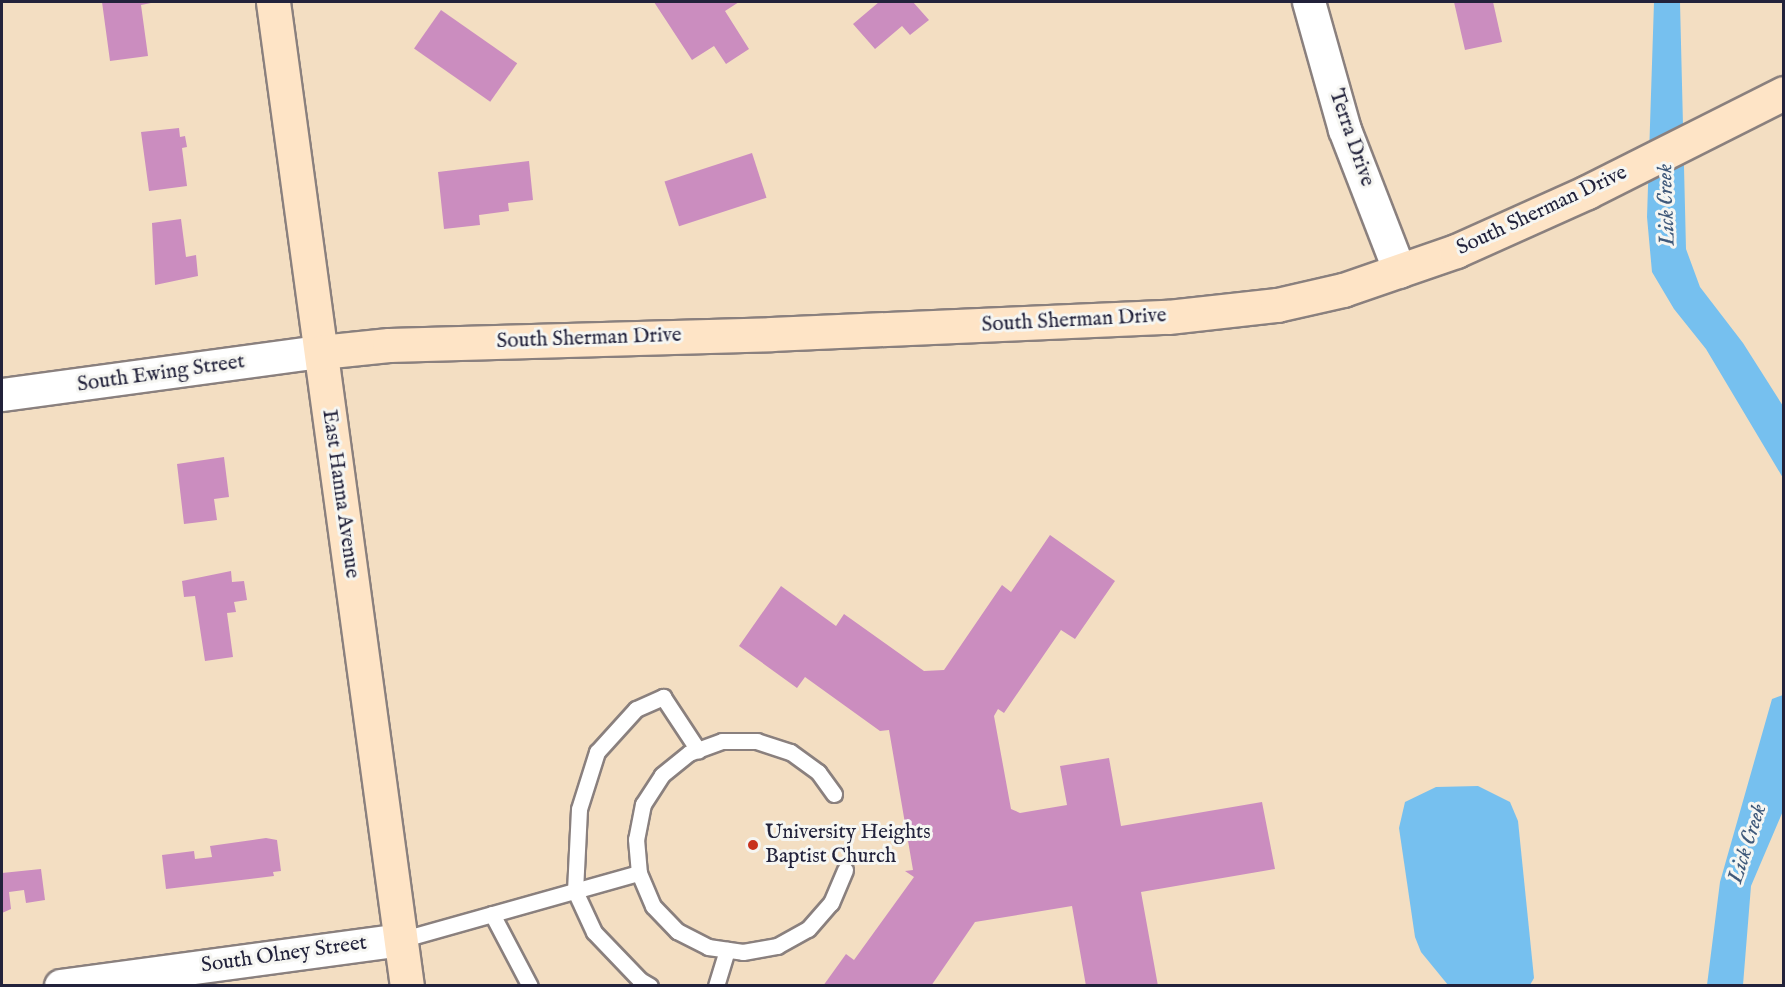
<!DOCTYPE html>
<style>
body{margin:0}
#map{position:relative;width:1785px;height:987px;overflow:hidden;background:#f3dec2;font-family:"IM FELL English",serif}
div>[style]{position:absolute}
.water>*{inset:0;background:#76c0ef}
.building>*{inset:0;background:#cb8dbf;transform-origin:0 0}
.roads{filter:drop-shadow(2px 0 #8a807e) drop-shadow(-2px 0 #8a807e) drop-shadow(0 2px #8a807e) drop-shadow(0 -2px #8a807e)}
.lane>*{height:15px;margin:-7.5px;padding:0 7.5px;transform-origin:7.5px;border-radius:7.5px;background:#fff}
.street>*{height:32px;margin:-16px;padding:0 16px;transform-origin:16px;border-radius:16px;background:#fff}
.secondary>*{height:33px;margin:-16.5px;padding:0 16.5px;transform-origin:16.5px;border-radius:16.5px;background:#fee4c6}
.dots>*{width:16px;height:16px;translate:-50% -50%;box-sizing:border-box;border:3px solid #f6f6f2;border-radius:50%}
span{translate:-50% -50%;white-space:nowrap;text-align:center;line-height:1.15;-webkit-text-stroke:6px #f6f6f2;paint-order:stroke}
.street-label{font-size:21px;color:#22223b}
.poi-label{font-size:21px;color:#22223b}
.left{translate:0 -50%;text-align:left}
.water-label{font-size:22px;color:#3f597a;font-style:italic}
.frame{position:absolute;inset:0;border:3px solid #22223b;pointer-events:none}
</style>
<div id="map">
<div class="water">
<i style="clip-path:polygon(1654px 2px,1680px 2px,1686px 249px,1700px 287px,1743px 343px,1783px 406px,1783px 478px,1706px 349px,1674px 309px,1652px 272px,1647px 217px)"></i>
<i style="clip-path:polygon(1783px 695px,1783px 811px,1751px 886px,1743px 985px,1707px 985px,1720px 882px,1772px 699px)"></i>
<i style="clip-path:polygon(1478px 786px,1510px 802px,1518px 821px,1534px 978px,1530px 985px,1448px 985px,1421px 952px,1415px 937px,1399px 828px,1405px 802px,1436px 787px)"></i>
</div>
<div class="building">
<i style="clip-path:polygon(102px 2px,156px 2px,141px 5px,148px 56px,110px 61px)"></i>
<i style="clip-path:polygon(654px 2px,739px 2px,725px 11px,749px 49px,726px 64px,714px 46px,692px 60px)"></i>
<i style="clip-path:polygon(879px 2px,913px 2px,929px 20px,910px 35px,902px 26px,875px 49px,853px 24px)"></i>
<i style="clip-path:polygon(1454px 2px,1493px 2px,1502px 42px,1465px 50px)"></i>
<i style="left:441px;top:10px;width:93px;height:47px;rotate:35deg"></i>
<i style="clip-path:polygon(179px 128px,180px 137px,185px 136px,187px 147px,182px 148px,187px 186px,149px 191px,141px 132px)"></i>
<i style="left:752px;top:153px;width:47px;height:92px;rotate:72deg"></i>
<i style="clip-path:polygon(529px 161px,533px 200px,508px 203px,509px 211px,479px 215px,480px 225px,444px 229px,438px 172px)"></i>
<i style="clip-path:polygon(181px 219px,186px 257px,196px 255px,198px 276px,155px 285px,152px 223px)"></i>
<i style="clip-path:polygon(224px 457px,229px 497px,214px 499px,217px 520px,184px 524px,177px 464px)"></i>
<i style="clip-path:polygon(1050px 535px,1115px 581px,1075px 639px,1061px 630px,1004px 713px,998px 709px,994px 716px,1011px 809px,1020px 813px,1067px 805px,1060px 766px,1109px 758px,1121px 826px,1262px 802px,1275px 869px,1141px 892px,1158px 986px,1086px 986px,1072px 906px,975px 922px,931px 986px,823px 986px,846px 954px,854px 960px,914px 877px,905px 871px,913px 870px,889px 730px,880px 731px,805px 677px,797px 688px,739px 646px,781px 586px,836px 626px,844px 614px,924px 671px,944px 670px,1002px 585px,1011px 592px)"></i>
<i style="clip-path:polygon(231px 571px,232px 582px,244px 581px,247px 600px,234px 602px,236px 612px,227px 613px,233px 657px,205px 661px,195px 596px,184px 597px,182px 581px)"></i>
<i style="clip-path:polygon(266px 838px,277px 840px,281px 871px,273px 872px,274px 876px,166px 889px,162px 855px,194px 851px,195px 859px,212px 857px,210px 846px)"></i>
<i style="clip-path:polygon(41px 869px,45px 900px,26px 903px,24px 890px,9px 892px,11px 909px,2px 913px,2px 873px)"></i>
</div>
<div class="roads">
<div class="lane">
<i style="left:834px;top:794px;width:27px;rotate:-126deg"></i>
<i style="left:818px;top:772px;width:34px;rotate:-144deg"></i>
<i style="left:790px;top:752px;width:35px;rotate:-162deg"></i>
<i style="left:757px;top:741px;width:35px;rotate:180deg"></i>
<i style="left:722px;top:741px;width:35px;rotate:160deg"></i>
<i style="left:689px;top:753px;width:35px;rotate:141deg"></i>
<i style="left:662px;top:775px;width:35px;rotate:123deg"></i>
<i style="left:643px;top:804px;width:36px;rotate:101deg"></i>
<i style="left:636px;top:839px;width:34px;rotate:85deg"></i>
<i style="left:639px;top:873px;width:36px;rotate:67deg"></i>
<i style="left:653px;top:906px;width:35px;rotate:46deg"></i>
<i style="left:677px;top:931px;width:35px;rotate:27deg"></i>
<i style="left:708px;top:947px;width:35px;rotate:8deg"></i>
<i style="left:743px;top:952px;width:35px;rotate:-10deg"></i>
<i style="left:777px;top:946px;width:35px;rotate:-29deg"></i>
<i style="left:808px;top:929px;width:35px;rotate:-49deg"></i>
<i style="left:831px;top:903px;width:36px;rotate:-67deg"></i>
<i style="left:492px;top:914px;width:81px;rotate:62.2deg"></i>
<i style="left:400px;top:940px;width:248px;rotate:-15.7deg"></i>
<i style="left:650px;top:986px;width:12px;rotate:-149deg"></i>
<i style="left:640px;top:980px;width:66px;rotate:-133.8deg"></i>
<i style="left:594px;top:932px;width:45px;rotate:-114.9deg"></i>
<i style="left:575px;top:891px;width:82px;rotate:-87.2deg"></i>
<i style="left:579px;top:809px;width:60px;rotate:-72.5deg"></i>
<i style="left:597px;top:752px;width:58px;rotate:-47.8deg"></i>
<i style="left:636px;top:709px;width:30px;rotate:-24deg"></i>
<i style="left:663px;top:697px;width:64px;rotate:56.6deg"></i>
<i style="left:716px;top:986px;width:38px;rotate:-73deg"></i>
</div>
<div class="street">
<i style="left:1309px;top:2px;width:133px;rotate:74.3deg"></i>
<i style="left:1345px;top:130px;width:152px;rotate:68.8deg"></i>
<i style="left:2px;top:395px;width:322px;rotate:-7.7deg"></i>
<i style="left:61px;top:986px;width:342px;rotate:-7.7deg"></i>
</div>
<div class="secondary">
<i style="left:273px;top:2px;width:993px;rotate:82.25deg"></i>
<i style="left:321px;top:352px;width:68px;rotate:-5.9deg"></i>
<i style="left:389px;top:345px;width:382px;rotate:-1.6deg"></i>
<i style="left:771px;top:334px;width:397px;rotate:-2.5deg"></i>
<i style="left:1168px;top:317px;width:110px;rotate:-6.3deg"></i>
<i style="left:1277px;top:305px;width:68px;rotate:-12.8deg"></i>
<i style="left:1343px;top:290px;width:120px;rotate:-19deg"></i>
<i style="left:1456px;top:251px;width:144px;rotate:-24.2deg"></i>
<i style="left:1587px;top:192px;width:220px;rotate:-26.7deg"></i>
</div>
</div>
<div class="dots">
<i style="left:753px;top:845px;background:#c8321e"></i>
</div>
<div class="street-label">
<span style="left:1351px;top:138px;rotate:71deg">Terra Drive</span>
<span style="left:1542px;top:211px;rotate:-25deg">South Sherman Drive</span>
<span style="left:1074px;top:321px;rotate:-3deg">South Sherman Drive</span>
<span style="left:589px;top:339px;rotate:-2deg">South Sherman Drive</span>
<span style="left:161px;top:374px;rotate:-8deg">South Ewing Street</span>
<span style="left:340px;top:494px;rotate:82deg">East Hanna Avenue</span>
<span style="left:284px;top:955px;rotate:-8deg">South Olney Street</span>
</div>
<div class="poi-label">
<span class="left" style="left:765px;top:845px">University Heights<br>Baptist Church</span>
</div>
<div class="water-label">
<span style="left:1667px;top:205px;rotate:-92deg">Lick Creek</span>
<span style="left:1748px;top:844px;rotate:-72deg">Lick Creek</span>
</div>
<div class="frame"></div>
</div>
